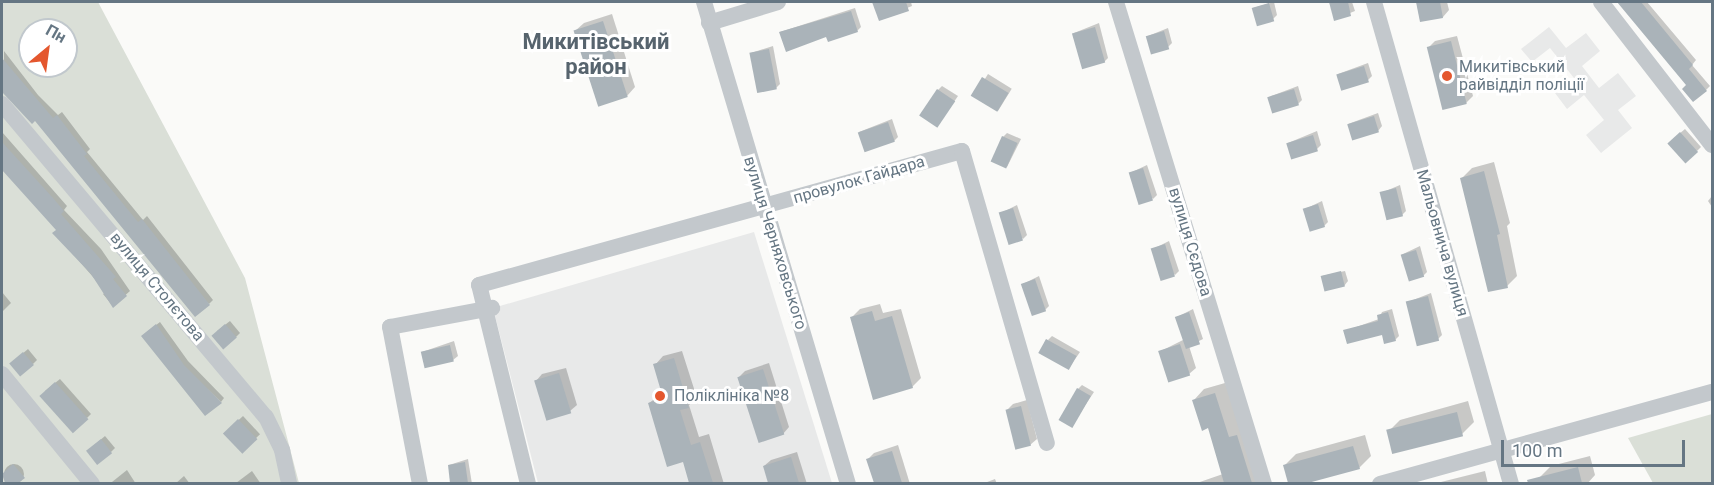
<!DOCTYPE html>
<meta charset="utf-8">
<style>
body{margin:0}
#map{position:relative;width:1714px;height:485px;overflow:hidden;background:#fafaf8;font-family:Roboto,sans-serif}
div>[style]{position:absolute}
.built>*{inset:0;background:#e8e9e9}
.green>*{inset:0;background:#dadfd7}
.shadow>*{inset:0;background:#0003;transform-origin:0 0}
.round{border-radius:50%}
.building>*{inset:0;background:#aab3b9;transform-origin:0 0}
.minor>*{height:16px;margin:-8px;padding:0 8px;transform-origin:8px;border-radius:8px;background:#c3c8cc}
.dots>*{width:16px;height:16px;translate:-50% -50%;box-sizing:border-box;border:3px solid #fff;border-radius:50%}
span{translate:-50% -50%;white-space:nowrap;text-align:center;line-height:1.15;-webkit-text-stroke:6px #fff;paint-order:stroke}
.poi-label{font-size:16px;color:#657683}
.left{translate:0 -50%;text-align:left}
.street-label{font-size:16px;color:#657683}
.district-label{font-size:22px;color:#57646e;font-weight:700}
.frame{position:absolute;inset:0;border:3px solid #657683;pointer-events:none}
.north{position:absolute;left:18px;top:18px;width:60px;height:60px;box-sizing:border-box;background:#fff;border:2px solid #c1c8cd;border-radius:50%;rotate:29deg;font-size:16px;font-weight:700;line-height:24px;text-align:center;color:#657683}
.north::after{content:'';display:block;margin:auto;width:21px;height:27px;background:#e4572e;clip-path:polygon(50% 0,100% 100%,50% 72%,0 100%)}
.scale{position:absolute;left:1501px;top:440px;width:184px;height:27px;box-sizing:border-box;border:3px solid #657683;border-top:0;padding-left:8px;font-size:18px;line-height:21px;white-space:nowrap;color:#657683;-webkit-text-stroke:4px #fff;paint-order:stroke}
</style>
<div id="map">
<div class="built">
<i style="clip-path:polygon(1549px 27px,1566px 48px,1586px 33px,1600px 51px,1582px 66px,1599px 88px,1618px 73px,1636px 96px,1618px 110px,1632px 128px,1601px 153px,1586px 135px,1604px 120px,1584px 95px,1567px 109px,1555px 93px,1574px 78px,1550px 48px,1532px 62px,1521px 49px)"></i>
<i style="clip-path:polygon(754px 232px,832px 483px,538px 483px,493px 308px)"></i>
</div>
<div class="green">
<i style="clip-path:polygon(evenodd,2px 2px,98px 2px,245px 278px,299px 483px,2px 483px,2px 2px,30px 30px,66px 30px,66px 66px,30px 66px,30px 30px)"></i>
<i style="clip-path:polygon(1712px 414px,1712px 483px,1653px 483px,1628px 438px)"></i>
</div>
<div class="shadow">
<i style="clip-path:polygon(874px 2px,911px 2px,912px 6px,880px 19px)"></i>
<i style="clip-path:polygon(1274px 2px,1277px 15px,1273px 19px,1253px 8px)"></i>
<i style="clip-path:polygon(1330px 2px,1352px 2px,1355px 11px,1335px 19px)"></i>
<i style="clip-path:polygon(1418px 2px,1447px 2px,1449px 10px,1443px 17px,1421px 20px)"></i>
<i style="clip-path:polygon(1618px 2px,1647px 2px,1696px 60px,1692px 65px,1710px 86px,1706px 90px,1688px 85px)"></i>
<i style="clip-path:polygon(855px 8px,861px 27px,857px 31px,827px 35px,780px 32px)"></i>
<i style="clip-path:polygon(612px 14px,635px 87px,627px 96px,575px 31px,584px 23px)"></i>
<i style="clip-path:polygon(1099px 23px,1108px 58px,1104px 62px,1074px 33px)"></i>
<i style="clip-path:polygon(1168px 28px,1172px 43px,1168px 47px,1148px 36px)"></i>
<i style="clip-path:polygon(1457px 36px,1473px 96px,1466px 103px,1428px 48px,1435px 41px)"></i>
<i style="clip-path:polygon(773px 46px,780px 84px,776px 88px,751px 53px)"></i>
<i style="clip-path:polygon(4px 51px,38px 95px,58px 115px,62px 112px,90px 149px,87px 152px,143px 220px,147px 216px,213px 300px,209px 304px,36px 119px,4px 93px)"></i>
<i style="clip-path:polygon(1368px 63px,1372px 76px,1368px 80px,1338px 74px)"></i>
<i style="left:988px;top:74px;width:28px;height:26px;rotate:32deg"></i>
<i style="clip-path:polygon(942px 86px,958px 96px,938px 125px,938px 90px)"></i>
<i style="clip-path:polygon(1298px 86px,1302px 100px,1298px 104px,1269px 97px)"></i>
<i style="clip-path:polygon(1378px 113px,1382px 126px,1378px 131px,1348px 124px)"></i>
<i style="clip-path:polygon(892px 119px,898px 137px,894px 141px,859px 132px)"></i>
<i style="clip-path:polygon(1685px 129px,1701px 147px,1697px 151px,1673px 139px)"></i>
<i style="clip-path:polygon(1317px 131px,1321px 145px,1317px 149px,1288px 143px)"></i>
<i style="clip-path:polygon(2px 132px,67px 206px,64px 210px,101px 249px,130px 291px,113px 306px,103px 294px,106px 292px,55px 233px,58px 230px,2px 168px)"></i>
<i style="clip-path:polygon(1007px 133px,1021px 139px,1007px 167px,1003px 137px)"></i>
<i style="clip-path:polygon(1494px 162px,1510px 223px,1507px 226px,1517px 276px,1507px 286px,1462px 178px,1472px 168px)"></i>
<i style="clip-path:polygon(1147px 165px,1157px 195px,1153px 199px,1130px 173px)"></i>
<i style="clip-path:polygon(1400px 185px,1406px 211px,1402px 215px,1381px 193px)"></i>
<i style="clip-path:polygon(1712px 196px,1712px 207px,1708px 201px)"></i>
<i style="clip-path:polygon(1322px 201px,1328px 222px,1324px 226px,1305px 209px)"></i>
<i style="clip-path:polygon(1017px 205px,1027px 235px,1023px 239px,1001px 213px)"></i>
<i style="clip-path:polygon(1169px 241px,1179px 271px,1175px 275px,1153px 249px)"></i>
<i style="clip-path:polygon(1420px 246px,1427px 272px,1423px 276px,1401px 255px)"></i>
<i style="clip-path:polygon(1345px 271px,1348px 281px,1344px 286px,1322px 276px)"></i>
<i style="clip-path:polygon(1039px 276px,1049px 306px,1045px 310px,1023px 284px)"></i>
<i style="clip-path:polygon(2px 292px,11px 303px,2px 312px)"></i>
<i style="clip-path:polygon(1431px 293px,1442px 335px,1438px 339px,1408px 302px)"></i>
<i style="clip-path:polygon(880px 304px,883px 313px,901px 309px,921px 378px,912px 387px,851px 318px,860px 309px)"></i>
<i style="clip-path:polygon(1193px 309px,1203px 339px,1189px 346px,1196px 368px,1189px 374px,1159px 352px,1185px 339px,1177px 317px)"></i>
<i style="clip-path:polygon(1392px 309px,1399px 336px,1395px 340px,1383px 333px,1345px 331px,1379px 319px,1382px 312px)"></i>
<i style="clip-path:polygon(230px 321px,240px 333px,236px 337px,217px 331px)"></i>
<i style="clip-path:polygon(160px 322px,188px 361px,224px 398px,221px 402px,147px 332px)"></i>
<i style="clip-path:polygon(1052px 336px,1080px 352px,1069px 368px,1048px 340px)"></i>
<i style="clip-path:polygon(454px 341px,458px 356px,453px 360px,422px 352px)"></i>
<i style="clip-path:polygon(28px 349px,37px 360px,33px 364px,15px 360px)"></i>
<i style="clip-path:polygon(682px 351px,697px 398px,689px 405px,699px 437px,709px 434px,724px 484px,691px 484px,684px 460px,649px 403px,663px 393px,655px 365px,663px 356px)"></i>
<i style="clip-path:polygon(769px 363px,789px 427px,783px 434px,739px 377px,745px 371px)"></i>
<i style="clip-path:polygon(566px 368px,577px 405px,570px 411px,536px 381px,542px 374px)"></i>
<i style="clip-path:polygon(60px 379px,91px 414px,87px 418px,45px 391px)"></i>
<i style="clip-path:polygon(1225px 383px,1265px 484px,1194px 484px,1223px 474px,1209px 427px,1194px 400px,1204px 389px)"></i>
<i style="clip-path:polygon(1082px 385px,1094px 392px,1072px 425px,1078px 389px)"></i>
<i style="clip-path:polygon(1027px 400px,1037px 439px,1030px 445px,1007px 410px,1013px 404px)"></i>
<i style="clip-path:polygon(1468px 401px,1474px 422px,1462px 434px,1388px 432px,1400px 420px)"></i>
<i style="left:243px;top:416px;width:25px;height:25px;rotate:47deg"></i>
<i style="clip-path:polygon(1365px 435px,1371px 456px,1359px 468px,1289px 484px,1284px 466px,1296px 454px)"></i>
<i style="clip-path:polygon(105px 436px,115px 448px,111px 452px,92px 447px)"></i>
<i style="clip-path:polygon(898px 445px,910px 484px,875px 484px,868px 459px,874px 453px)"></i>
<i style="clip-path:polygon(797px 452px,807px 484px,770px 484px,764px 466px,771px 460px)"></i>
<i style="clip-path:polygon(1590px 456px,1595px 475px,1587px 484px,1540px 484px,1539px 478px,1551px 466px)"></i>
<i style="clip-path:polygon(468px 459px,472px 484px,452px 484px,449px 465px)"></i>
<i class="round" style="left:4px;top:464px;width:20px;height:20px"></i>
<i style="clip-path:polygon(127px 470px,136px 484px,111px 484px,112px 482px)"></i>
<i style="clip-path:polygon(252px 471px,261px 484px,236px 484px,236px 483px)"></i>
<i style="clip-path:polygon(1485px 471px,1488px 484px,1439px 484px,1441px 482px)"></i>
<i style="clip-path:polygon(184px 476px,190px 484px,175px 484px)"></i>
<i style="clip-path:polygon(995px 479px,997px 484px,982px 484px)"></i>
</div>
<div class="building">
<i style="clip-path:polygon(872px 2px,906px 2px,909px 11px,879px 21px)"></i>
<i style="clip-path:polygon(1329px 2px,1348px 2px,1351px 16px,1334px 21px)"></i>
<i style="clip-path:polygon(1416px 2px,1440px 2px,1443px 18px,1420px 22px)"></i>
<i style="clip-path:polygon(1617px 2px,1641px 2px,1693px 65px,1689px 69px,1707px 91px,1693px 102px,1682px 89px,1686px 85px)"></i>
<i style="left:1269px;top:3px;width:19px;height:18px;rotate:74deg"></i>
<i style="clip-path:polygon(851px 11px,858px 32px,828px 42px,826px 37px,786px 52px,779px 32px)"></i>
<i style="left:603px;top:21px;width:80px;height:31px;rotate:72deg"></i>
<i style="left:1095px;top:27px;width:37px;height:24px;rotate:74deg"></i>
<i style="left:1164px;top:31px;width:19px;height:19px;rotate:74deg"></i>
<i style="left:1451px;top:41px;width:65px;height:25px;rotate:76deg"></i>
<i style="left:769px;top:49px;width:41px;height:20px;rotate:79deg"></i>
<i style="clip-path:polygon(2px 58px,53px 118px,57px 115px,87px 154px,84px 156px,138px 222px,142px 219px,210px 305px,195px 317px,35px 121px,32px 124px,2px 92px)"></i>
<i style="left:1364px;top:66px;width:17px;height:29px;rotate:73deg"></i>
<i style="left:982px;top:77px;width:31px;height:22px;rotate:31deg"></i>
<i style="left:937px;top:89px;width:22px;height:32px;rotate:34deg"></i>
<i style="left:1294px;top:89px;width:17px;height:28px;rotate:73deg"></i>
<i style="left:1374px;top:116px;width:17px;height:28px;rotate:73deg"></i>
<i style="left:888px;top:122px;width:21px;height:32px;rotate:71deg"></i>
<i style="left:1680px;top:132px;width:27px;height:17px;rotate:48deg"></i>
<i style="left:1313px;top:135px;width:17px;height:28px;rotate:73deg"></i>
<i style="left:1002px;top:136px;width:17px;height:28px;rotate:24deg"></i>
<i style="clip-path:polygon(2px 142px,53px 198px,64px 211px,61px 214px,116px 277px,113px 279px,127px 296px,113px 308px,91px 274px,52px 233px,56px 230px,2px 170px)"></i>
<i style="left:1143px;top:168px;width:34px;height:15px;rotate:73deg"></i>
<i style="clip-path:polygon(1484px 171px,1500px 234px,1497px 235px,1508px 288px,1488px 292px,1460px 178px)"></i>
<i style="left:1396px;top:188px;width:29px;height:17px;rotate:76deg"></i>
<i style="left:1318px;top:204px;width:24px;height:16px;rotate:73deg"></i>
<i style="left:1013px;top:208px;width:34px;height:15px;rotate:73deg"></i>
<i style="left:1165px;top:244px;width:34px;height:15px;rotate:73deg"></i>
<i style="left:1416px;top:250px;width:28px;height:16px;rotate:73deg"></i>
<i style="left:1341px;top:271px;width:16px;height:21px;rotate:76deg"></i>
<i style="left:1035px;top:279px;width:34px;height:15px;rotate:71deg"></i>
<i style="left:1428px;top:296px;width:46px;height:23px;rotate:76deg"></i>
<i style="clip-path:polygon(872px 311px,875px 321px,892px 316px,913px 388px,873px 400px,850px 317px)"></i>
<i style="left:1189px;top:312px;width:34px;height:15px;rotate:71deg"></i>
<i style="clip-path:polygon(1388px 312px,1396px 341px,1384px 344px,1382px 335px,1347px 344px,1343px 330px,1378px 321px,1377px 315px)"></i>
<i style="clip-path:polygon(156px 324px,184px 365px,222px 403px,205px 416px,141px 336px)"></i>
<i style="left:225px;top:324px;width:18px;height:18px;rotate:49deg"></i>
<i style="left:1046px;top:339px;width:35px;height:16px;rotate:29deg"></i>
<i style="left:1180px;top:344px;width:33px;height:23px;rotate:72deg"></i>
<i style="left:450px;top:345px;width:17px;height:30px;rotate:77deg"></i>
<i style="left:23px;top:352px;width:17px;height:18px;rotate:50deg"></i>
<i style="clip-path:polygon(674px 358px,689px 408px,680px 410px,691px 445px,700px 442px,713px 483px,689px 483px,683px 462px,667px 467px,648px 403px,663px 398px,653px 364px)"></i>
<i style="left:763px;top:369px;width:69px;height:27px;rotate:72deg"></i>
<i style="left:559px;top:373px;width:42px;height:26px;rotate:73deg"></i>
<i style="left:55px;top:382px;width:50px;height:21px;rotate:48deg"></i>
<i style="left:1077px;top:388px;width:16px;height:37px;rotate:30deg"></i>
<i style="clip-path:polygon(1215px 393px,1229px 437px,1237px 435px,1252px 483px,1224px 483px,1208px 428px,1202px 431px,1192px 400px)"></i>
<i style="left:1021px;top:406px;width:41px;height:16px;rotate:76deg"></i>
<i style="left:1457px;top:412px;width:25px;height:73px;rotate:76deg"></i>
<i style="left:238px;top:419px;width:28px;height:21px;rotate:46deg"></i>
<i style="left:101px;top:439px;width:18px;height:19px;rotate:52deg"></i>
<i style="clip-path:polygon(1353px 446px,1360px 469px,1308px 483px,1288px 483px,1283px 465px)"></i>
<i style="clip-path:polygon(892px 451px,902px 483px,874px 483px,866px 459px)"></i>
<i style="clip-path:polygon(791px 457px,799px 483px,768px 483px,763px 466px)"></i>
<i style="clip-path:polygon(465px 462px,468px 483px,450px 483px,448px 465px)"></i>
<i style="clip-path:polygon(13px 464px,25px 478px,18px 483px,5px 483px,2px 474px)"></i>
<i style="clip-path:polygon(1578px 467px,1582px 483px,1528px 483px,1527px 480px)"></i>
</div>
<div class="minor">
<i style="left:704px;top:2px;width:503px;rotate:73.37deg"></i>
<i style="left:1116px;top:2px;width:504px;rotate:72.93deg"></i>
<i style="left:1374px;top:2px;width:501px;rotate:74.13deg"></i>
<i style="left:1601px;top:2px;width:181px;rotate:52.2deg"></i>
<i style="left:709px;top:23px;width:72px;rotate:-16.9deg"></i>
<i style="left:2px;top:104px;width:409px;rotate:49.9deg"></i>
<i style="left:266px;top:417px;width:37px;rotate:64deg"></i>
<i style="left:282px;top:450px;width:35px;rotate:78deg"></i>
<i style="left:2px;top:374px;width:142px;rotate:50.7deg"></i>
<i style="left:420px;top:484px;width:160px;rotate:-100.8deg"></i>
<i style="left:390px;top:327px;width:104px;rotate:-10.6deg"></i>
<i style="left:528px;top:484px;width:205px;rotate:-103.8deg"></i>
<i style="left:479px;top:285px;width:501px;rotate:-15.51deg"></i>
<i style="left:962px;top:151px;width:304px;rotate:73.8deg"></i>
<i style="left:1380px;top:484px;width:345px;rotate:-15.5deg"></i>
</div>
<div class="dots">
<i style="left:1447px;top:76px;background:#e4572e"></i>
<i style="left:660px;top:396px;background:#e4572e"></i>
</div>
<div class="poi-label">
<span class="left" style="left:1459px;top:76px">Микитівський<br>райвідділ поліції</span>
<span class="left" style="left:674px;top:396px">Поліклініка №8</span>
</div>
<div class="street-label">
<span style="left:859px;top:180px;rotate:-16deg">провулок Гайдара</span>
<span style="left:1190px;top:242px;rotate:73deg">вулиця Сєдова</span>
<span style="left:775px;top:243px;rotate:73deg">вулиця Черняховського</span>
<span style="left:1442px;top:243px;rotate:74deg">Мальовнича вулиця</span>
<span style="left:157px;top:287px;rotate:50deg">вулиця Столєтова</span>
</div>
<div class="district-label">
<span style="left:596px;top:54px">Микитівський<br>район</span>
</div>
<div class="frame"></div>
<div class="north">Пн</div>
<div class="scale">100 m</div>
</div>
